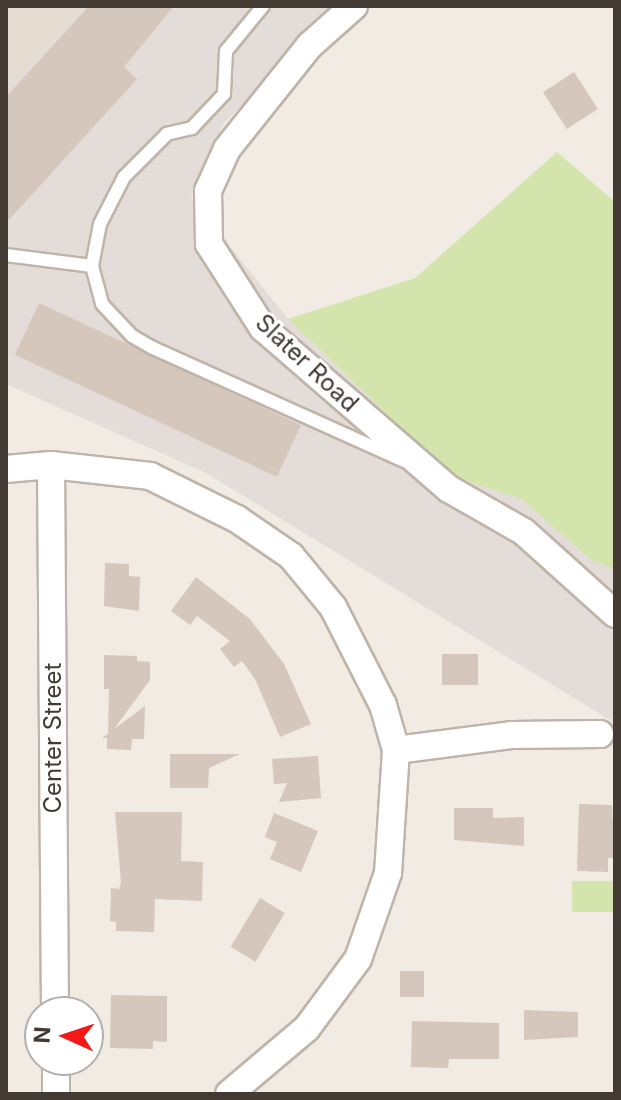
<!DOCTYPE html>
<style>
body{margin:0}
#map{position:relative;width:621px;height:1100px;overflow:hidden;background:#f1ebe3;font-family:Inter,sans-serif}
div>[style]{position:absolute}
.residential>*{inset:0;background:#e5dcd1}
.industrial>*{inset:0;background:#e3dcd8}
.green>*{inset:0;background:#d3e5ac;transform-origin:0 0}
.building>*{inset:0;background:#d5c7bc;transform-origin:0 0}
.roads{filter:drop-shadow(2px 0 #bfb4a9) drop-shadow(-2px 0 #bfb4a9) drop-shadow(0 2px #bfb4a9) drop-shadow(0 -2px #bfb4a9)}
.lane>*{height:12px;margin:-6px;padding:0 6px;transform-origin:6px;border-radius:6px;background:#fff}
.street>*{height:26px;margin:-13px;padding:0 13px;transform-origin:13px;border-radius:13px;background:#fff}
span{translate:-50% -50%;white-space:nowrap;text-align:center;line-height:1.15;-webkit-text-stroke:6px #fff;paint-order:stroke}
.street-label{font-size:24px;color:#423a33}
.frame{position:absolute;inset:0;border:8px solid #423a33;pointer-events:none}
.north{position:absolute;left:24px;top:996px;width:80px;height:80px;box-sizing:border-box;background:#fff;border:2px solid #b3b0ad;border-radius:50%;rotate:273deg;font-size:22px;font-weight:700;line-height:32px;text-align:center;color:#423a33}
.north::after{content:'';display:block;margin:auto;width:28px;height:36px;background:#f31918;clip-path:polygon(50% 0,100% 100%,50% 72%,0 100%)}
</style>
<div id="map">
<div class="residential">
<i style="clip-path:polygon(6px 6px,86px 6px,6px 89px)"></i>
</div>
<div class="industrial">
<i style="clip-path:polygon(86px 6px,341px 6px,224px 123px,191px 198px,288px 319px,453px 477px,521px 499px,592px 561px,615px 569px,615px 723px,206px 473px,6px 384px,6px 89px)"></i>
</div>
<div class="green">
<i style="clip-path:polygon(557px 152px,615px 202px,615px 569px,592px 561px,521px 499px,453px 477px,288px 319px,415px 278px)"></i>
<i style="left:572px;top:881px;width:43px;height:31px"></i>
</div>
<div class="building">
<i style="clip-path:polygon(89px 6px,174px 6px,124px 67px,137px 79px,6px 223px,6px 97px)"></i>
<i style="left:574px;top:72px;width:44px;height:37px;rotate:57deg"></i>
<i style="left:39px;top:303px;width:289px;height:57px;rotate:25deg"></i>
<i style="clip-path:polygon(105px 563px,129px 564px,129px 576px,140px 577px,139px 611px,104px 606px)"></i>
<i style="clip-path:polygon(196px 577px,250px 619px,284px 664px,311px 724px,280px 737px,255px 679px,242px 661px,234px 667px,220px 649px,230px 641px,197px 616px,190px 625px,171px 611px)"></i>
<i style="left:478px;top:654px;width:31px;height:36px;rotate:90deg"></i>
<i style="clip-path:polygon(104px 655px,137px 656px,137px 661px,150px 662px,150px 680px,114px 729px,145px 706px,144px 739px,132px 739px,131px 750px,107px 749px,107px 738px,102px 738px,108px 734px,109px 689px,104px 689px)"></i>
<i style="clip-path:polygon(170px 754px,240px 754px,209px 768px,208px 788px,170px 788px)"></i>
<i style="clip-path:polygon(318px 756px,321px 798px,279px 802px,287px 783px,274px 784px,272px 759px)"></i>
<i style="clip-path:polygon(579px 804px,612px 805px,615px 858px,608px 858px,608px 872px,577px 871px)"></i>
<i style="clip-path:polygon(454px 808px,493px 808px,493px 818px,524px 817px,524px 846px,454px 840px)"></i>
<i style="clip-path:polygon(115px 812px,182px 812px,181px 861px,203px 862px,202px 901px,155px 899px,154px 932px,116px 931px,116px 922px,110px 921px,111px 888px,119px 889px,121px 883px)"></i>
<i style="clip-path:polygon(274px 813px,318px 831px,301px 872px,270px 859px,277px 842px,265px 837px)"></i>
<i style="left:260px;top:898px;width:29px;height:57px;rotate:31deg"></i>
<i style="left:424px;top:971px;width:26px;height:24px;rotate:90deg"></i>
<i style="clip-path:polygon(111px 995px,167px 996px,167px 1042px,153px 1041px,153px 1049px,110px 1048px)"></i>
<i style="clip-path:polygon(524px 1010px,578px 1012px,578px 1037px,524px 1040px)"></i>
<i style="clip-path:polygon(412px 1021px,499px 1023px,499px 1059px,449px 1059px,448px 1068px,411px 1067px)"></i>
</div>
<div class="roads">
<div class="lane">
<i style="left:263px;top:6px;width:58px;rotate:129.4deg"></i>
<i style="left:226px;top:51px;width:43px;rotate:92.7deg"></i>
<i style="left:224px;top:94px;width:47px;rotate:133.3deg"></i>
<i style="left:192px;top:128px;width:26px;rotate:167deg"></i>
<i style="left:167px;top:134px;width:61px;rotate:135deg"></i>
<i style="left:124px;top:177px;width:53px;rotate:117.1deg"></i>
<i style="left:100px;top:224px;width:43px;rotate:100.8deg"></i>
<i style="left:92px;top:266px;width:39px;rotate:75deg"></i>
<i style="left:102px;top:304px;width:44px;rotate:46.8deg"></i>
<i style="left:132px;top:336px;width:24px;rotate:30deg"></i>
<i style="left:153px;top:348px;width:275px;rotate:24.2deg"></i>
<i style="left:6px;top:255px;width:87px;rotate:7.3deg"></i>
</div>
<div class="street">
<i style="left:354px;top:6px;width:59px;rotate:138.4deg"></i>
<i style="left:310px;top:45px;width:133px;rotate:128.6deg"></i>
<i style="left:227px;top:149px;width:46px;rotate:114.3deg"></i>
<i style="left:208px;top:191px;width:53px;rotate:88.9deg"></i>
<i style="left:209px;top:244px;width:100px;rotate:57.3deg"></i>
<i style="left:263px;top:328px;width:246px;rotate:40.9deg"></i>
<i style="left:449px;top:489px;width:86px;rotate:29.8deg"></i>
<i style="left:524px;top:532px;width:122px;rotate:42deg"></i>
<i style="left:51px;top:465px;width:547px;rotate:89.58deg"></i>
<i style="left:6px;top:469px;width:45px;rotate:-5.1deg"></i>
<i style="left:51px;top:465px;width:100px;rotate:6.3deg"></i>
<i style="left:150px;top:476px;width:97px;rotate:26.3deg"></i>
<i style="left:237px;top:519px;width:65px;rotate:34.4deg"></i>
<i style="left:291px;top:556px;width:66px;rotate:50.5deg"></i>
<i style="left:333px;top:607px;width:110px;rotate:63deg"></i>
<i style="left:383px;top:705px;width:47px;rotate:73.9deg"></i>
<i style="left:396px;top:750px;width:123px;rotate:93.7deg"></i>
<i style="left:388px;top:873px;width:91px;rotate:109.2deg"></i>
<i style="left:358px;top:959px;width:86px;rotate:126.5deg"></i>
<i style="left:307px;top:1028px;width:102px;rotate:139.8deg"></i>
<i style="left:396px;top:750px;width:116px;rotate:-7.4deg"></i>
<i style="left:511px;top:735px;width:89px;rotate:-0.6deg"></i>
<i style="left:56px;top:1060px;width:34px;rotate:90deg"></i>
</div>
</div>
<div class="street-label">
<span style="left:307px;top:363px;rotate:43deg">Slater Road</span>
<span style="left:53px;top:738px;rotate:-90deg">Center Street</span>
</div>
<div class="frame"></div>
<div class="north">N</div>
</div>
